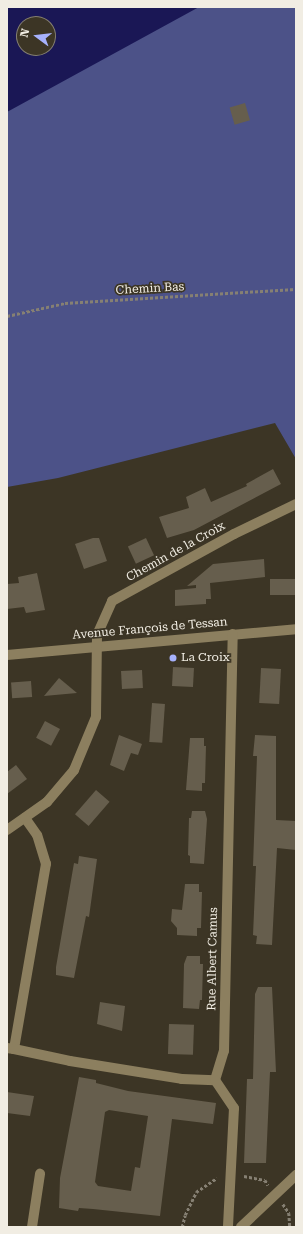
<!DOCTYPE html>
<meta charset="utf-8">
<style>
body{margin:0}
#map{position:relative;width:303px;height:1234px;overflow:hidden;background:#3c3525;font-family:"Roboto Serif",serif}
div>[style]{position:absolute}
.green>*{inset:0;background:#4c5288}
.water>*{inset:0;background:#1a1755}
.building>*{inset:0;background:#665e4d;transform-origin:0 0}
.path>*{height:2.5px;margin-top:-1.25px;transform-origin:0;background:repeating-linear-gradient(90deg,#868073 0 3px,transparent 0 5px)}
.minor>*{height:10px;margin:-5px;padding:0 5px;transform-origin:5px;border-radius:5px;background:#8c7f5f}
.dots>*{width:11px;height:11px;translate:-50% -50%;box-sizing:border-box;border:2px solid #3c3525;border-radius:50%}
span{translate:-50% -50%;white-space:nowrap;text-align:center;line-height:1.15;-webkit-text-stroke:3.5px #3c3525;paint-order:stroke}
.street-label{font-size:12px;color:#f1ede3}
.poi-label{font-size:12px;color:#f1ede3}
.left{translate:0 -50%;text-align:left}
.frame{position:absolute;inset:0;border:8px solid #f1ede3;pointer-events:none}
.north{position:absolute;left:16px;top:16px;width:40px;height:40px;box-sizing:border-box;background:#3c3525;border:1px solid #847f71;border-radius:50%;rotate:285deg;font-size:11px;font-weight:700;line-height:16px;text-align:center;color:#f1ede3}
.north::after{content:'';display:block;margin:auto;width:14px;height:18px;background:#a6b1fc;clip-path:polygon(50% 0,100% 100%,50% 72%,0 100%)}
</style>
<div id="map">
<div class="green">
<i style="clip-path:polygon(168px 7px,296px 7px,296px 459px,275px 423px,58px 478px,7px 487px,7px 92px)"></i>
</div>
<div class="water">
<i style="clip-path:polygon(evenodd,7px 7px,199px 7px,7px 112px,7px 7px,24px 24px,48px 24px,48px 48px,24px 48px,24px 24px)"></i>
</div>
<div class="building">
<i style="left:245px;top:103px;width:18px;height:16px;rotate:74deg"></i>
<i style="clip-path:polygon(273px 469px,281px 484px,194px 530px,167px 538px,159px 517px,189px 508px,186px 497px,205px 488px,211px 502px,247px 486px,246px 484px)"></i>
<i style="clip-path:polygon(93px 538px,99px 538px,107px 561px,84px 569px,75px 544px)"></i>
<i style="left:146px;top:538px;width:19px;height:20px;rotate:65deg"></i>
<i style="clip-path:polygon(264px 559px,265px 577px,210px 583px,211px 599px,206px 599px,206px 604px,175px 606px,175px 590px,196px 588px,196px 585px,187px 586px,213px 564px)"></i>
<i style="clip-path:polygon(37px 573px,45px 610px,26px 613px,24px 607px,7px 609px,7px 584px,19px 583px,18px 577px)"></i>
<i style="left:296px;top:579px;width:16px;height:26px;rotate:90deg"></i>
<i style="left:173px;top:667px;width:21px;height:19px;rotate:3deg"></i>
<i style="left:261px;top:668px;width:20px;height:35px;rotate:3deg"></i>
<i style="left:142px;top:670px;width:18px;height:21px;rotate:87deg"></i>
<i style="clip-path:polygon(59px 678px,77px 693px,44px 696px)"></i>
<i style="left:31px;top:681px;width:16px;height:20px;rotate:86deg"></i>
<i style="left:152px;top:703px;width:13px;height:39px;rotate:4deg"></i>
<i style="left:45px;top:721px;width:17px;height:19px;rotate:28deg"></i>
<i style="clip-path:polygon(119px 735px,142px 744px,138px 755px,131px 753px,124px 771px,110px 765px)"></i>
<i style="clip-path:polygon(255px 735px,276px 736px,276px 820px,296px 821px,296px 850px,277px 848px,272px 945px,256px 944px,257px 936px,253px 935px,256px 866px,253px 866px,257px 756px,253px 756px)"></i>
<i style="clip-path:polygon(190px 738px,204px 738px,204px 746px,206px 746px,205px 783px,202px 783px,202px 791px,186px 790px)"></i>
<i style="clip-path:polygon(16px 765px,27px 779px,7px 794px,7px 772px)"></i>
<i style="left:96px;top:790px;width:18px;height:32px;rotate:41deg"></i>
<i style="clip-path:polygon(192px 811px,205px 811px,207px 819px,204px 864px,190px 863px,190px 856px,188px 855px,189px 818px,191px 818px)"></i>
<i style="clip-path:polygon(79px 856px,97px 859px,89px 917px,86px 916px,74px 978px,56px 975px,56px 967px,74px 863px,78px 864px)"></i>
<i style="clip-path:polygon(185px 884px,199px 884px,199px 892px,202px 892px,201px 928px,197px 928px,197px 936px,177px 935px,177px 928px,171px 921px,172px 909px,182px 910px)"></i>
<i style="clip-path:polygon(187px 956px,200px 956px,200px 964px,203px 964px,202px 1000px,200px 1000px,199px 1009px,183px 1008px,184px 964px)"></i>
<i style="clip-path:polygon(258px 987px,272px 987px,276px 1072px,270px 1072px,266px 1163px,244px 1163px,247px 1079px,253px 1079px,255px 994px)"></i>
<i style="clip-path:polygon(100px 1002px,125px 1006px,122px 1031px,97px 1024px)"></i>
<i style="left:169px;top:1024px;width:25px;height:30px;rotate:2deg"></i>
<i style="clip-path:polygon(evenodd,79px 1077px,96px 1080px,96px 1083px,128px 1091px,216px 1103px,213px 1124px,172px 1119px,160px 1216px,93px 1209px,79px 1208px,78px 1211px,59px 1208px,60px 1178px,79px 1077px,109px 1110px,148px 1116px,140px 1168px,135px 1167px,131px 1191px,98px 1186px,95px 1182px,105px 1112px,109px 1110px)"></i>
<i style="clip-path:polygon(7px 1092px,34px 1096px,30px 1116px,7px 1113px)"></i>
</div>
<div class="path">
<i style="left:7px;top:316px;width:59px;rotate:-12.6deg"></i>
<i style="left:65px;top:303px;width:231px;rotate:-3.5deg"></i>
<i style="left:244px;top:1176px;width:21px;rotate:11deg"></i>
<i style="left:265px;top:1180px;width:6px;rotate:59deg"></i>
<i style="left:283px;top:1204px;width:11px;rotate:56deg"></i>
<i style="left:289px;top:1213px;width:14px;rotate:86deg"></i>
<i style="left:182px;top:1227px;width:12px;rotate:-76deg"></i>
<i style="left:185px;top:1215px;width:25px;rotate:-64deg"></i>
<i style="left:196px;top:1192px;width:25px;rotate:-34deg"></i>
</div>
<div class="minor">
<i style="left:7px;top:655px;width:290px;rotate:-5.1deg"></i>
<i style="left:7px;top:830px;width:49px;rotate:-35deg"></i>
<i style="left:47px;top:802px;width:42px;rotate:-49.8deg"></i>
<i style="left:74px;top:770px;width:57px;rotate:-67.5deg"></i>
<i style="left:96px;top:717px;width:82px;rotate:-89.3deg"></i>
<i style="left:97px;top:635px;width:37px;rotate:-66deg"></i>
<i style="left:112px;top:601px;width:139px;rotate:-28.8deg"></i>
<i style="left:234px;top:534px;width:69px;rotate:-25.8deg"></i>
<i style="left:7px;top:1048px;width:7px;rotate:8deg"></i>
<i style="left:14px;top:1049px;width:188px;rotate:-80.2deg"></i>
<i style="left:46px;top:864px;width:30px;rotate:-107deg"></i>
<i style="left:37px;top:835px;width:21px;rotate:-125deg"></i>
<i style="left:14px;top:1049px;width:57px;rotate:12.1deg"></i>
<i style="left:70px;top:1061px;width:113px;rotate:9.1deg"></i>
<i style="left:182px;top:1079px;width:33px;rotate:2deg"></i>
<i style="left:215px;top:1080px;width:30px;rotate:-73deg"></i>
<i style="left:224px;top:1051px;width:417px;rotate:-88.8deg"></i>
<i style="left:215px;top:1080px;width:34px;rotate:56deg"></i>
<i style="left:234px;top:1108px;width:119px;rotate:92.9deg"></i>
<i style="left:32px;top:1227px;width:54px;rotate:-81.4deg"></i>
<i style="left:241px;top:1227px;width:76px;rotate:-43.4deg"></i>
</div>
<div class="dots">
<i style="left:173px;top:658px;background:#a6b1fc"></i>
</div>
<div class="street-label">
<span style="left:150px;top:289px;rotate:-3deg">Chemin Bas</span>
<span style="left:176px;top:552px;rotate:-29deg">Chemin de la Croix</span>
<span style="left:150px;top:629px;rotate:-5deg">Avenue François de Tessan</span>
<span style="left:213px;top:959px;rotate:-89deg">Rue Albert Camus</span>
</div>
<div class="poi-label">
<span class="left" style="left:181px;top:658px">La Croix</span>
</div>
<div class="frame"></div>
<div class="north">N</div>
</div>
